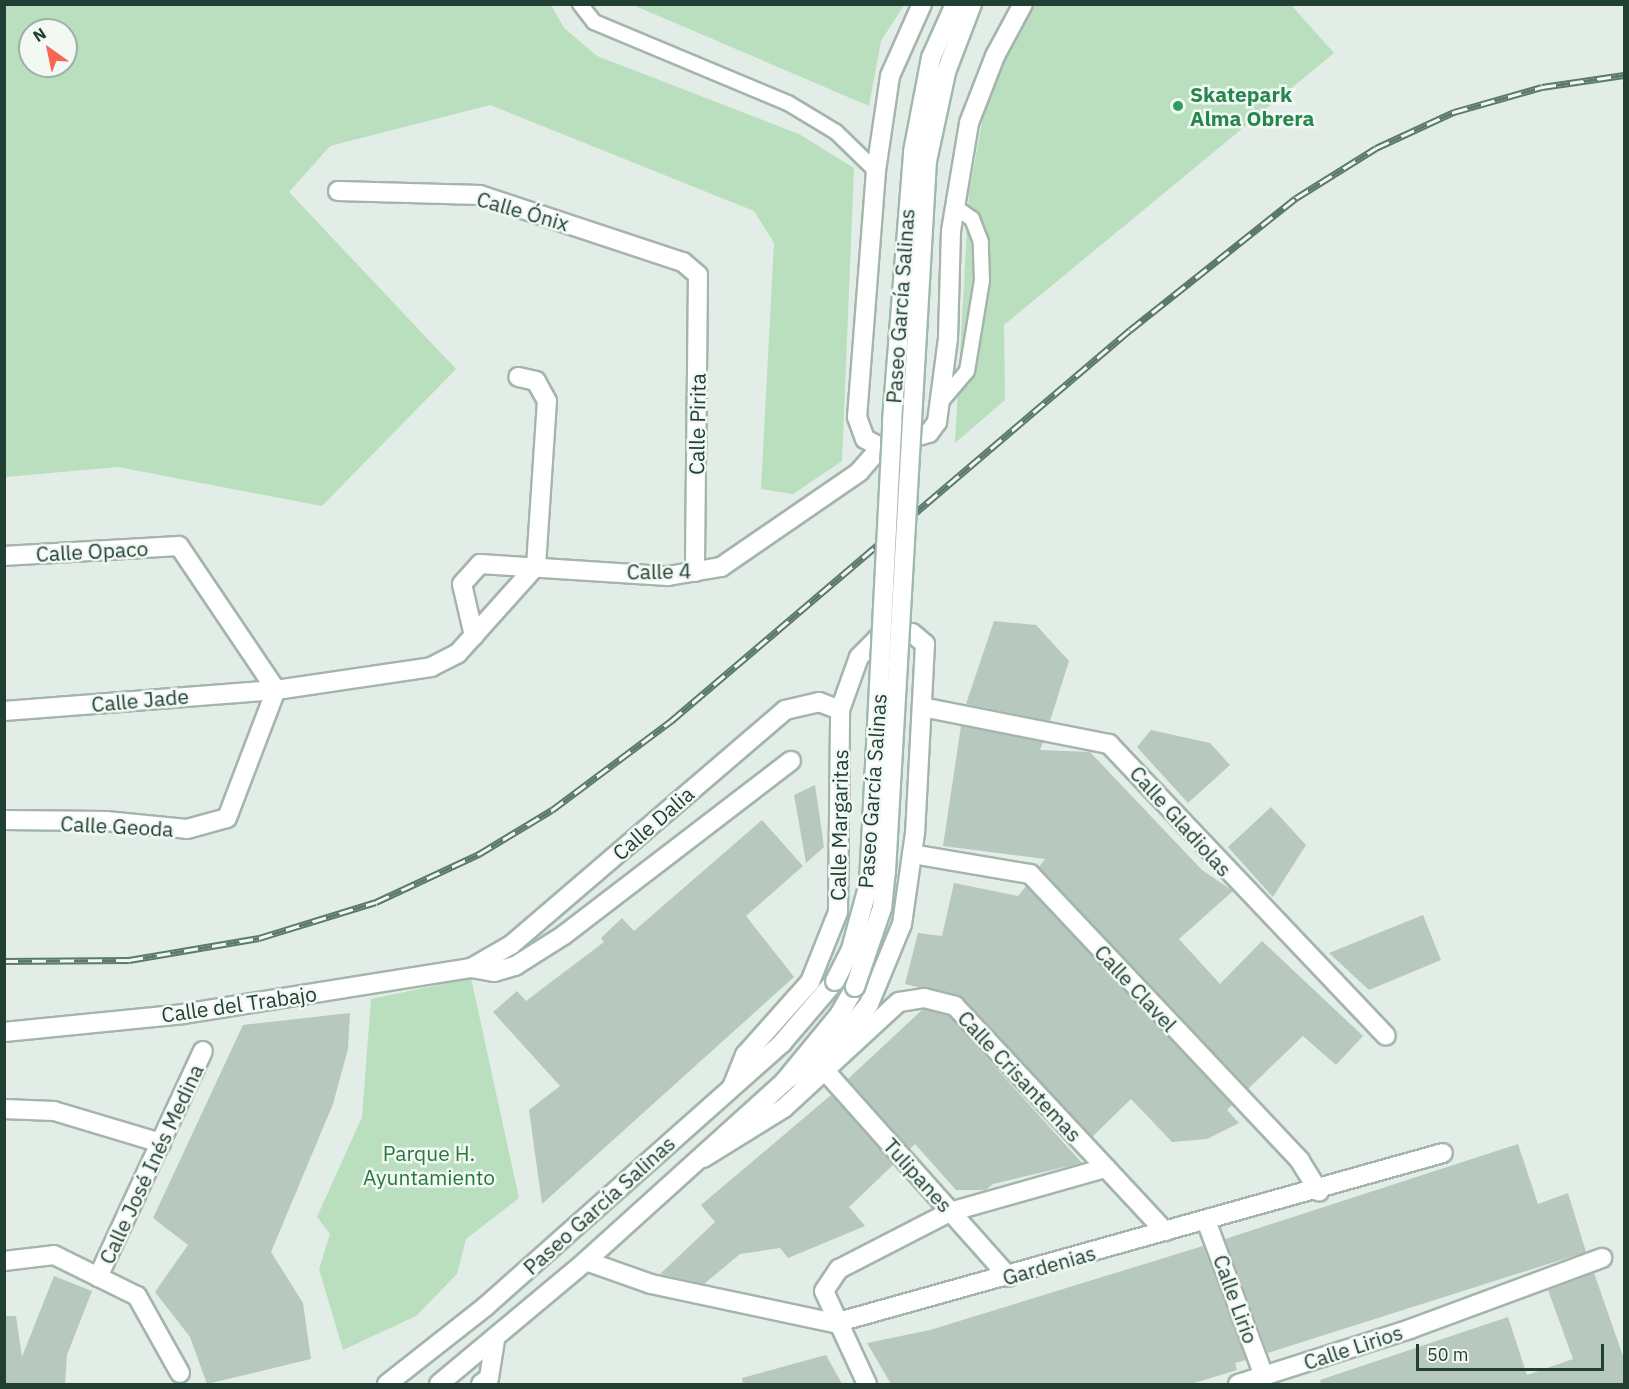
<!DOCTYPE html>
<meta charset="utf-8">
<style>
body{margin:0}
#map{position:relative;width:1629px;height:1389px;overflow:hidden;background:#e1ede6;font-family:"IBM Plex Sans",sans-serif}
div>[style]{position:absolute}
.green>*{inset:0;background:#b9dfbe}
.building>*{inset:0;background:#b7c8bf}
.roads{filter:drop-shadow(2px 0 #a4b5ac) drop-shadow(-2px 0 #a4b5ac) drop-shadow(0 2px #a4b5ac) drop-shadow(0 -2px #a4b5ac)}
.lane>*{height:14px;margin:-7px;padding:0 7px;transform-origin:7px;border-radius:7px;background:#fff}
.street>*{height:18px;margin:-9px;padding:0 9px;transform-origin:9px;border-radius:9px;background:#fff}
.secondary>*{height:18px;margin:-9px;padding:0 9px;transform-origin:9px;border-radius:9px;background:#fff}
.rail>*{height:7px;margin-top:-3.5px;transform-origin:0;background:repeating-linear-gradient(90deg,#f2f9f5 0 14px,#5b7a6d 0 28px);box-sizing:border-box;border-block:2px solid #5b7a6d}
.bridges{filter:drop-shadow(2px 0 #9fb9ac) drop-shadow(-2px 0 #9fb9ac) drop-shadow(0 2px #9fb9ac) drop-shadow(0 -2px #9fb9ac)}
.secondary-bridge>*{height:18px;margin:-9px;padding:0 9px;transform-origin:9px;border-radius:9px;background:#fff}
.dots>*{width:16px;height:16px;translate:-50% -50%;box-sizing:border-box;border:3px solid #f2f9f5;border-radius:50%}
span{translate:-50% -50%;white-space:nowrap;text-align:center;line-height:1.15;-webkit-text-stroke:5px #f2f9f5;paint-order:stroke}
.leisure-label{font-size:21px;color:#27864d;font-weight:700}
.left{translate:0 -50%;text-align:left}
.street-label{font-size:21px;color:#213f32}
.park-label{font-size:21px;color:#28783c}
.frame{position:absolute;inset:0;border:6px solid #213f32;pointer-events:none}
.north{position:absolute;left:18px;top:18px;width:60px;height:60px;box-sizing:border-box;background:#f2f9f5;border:2px solid #9eafa7;border-radius:50%;rotate:327deg;font-size:16px;font-weight:700;line-height:24px;text-align:center;color:#213f32}
.north::after{content:'';display:block;margin:auto;width:21px;height:27px;background:#f96553;clip-path:polygon(50% 0,100% 100%,50% 72%,0 100%)}
.scale{position:absolute;left:1416px;top:1344px;width:188px;height:27px;box-sizing:border-box;border:3px solid #213f32;border-top:0;padding-left:8px;font-size:18px;line-height:21px;white-space:nowrap;color:#213f32;-webkit-text-stroke:4px #f2f9f5;paint-order:stroke}
</style>
<div id="map">
<div class="green">
<i style="clip-path:polygon(evenodd,5px 4px,551px 5px,564px 28px,597px 56px,799px 134px,854px 168px,842px 461px,793px 494px,761px 489px,774px 243px,754px 211px,490px 105px,330px 146px,289px 192px,456px 369px,322px 506px,118px 467px,5px 477px,5px 4px,30px 30px,66px 30px,66px 66px,30px 66px,30px 30px)"></i>
<i style="clip-path:polygon(633px 5px,904px 5px,881px 41px,869px 106px)"></i>
<i style="clip-path:polygon(1035px 5px,1291px 5px,1334px 53px,1004px 325px,1005px 400px,955px 443px,969px 193px,983px 117px,1009px 44px)"></i>
<i style="clip-path:polygon(471px 978px,519px 1198px,466px 1239px,457px 1274px,416px 1316px,343px 1350px,319px 1269px,330px 1234px,317px 1217px,362px 1117px,371px 999px)"></i>
</div>
<div class="building">
<i style="clip-path:polygon(994px 621px,1036px 625px,1069px 661px,1050px 721px,966px 704px)"></i>
<i style="clip-path:polygon(961px 726px,1043px 742px,1040px 750px,1090px 752px,1202px 870px,1233px 891px,1179px 939px,1220px 984px,1262px 941px,1363px 1036px,1336px 1065px,1303px 1036px,1248px 1089px,1039px 867px,1045px 859px,943px 846px)"></i>
<i style="clip-path:polygon(1151px 730px,1210px 743px,1230px 765px,1188px 803px,1137px 747px)"></i>
<i style="clip-path:polygon(815px 785px,824px 847px,806px 863px,794px 795px)"></i>
<i style="clip-path:polygon(1271px 807px,1306px 845px,1273px 897px,1228px 847px)"></i>
<i style="clip-path:polygon(762px 820px,803px 866px,746px 916px,794px 977px,542px 1204px,529px 1110px,560px 1086px,493px 1012px,517px 991px,526px 1001px,604px 942px,601px 938px,622px 918px,634px 931px)"></i>
<i style="clip-path:polygon(954px 883px,1018px 896px,1026px 886px,1232px 1105px,1227px 1110px,1239px 1123px,1207px 1139px,1172px 1142px,1131px 1099px,1092px 1137px,963px 998px,905px 984px,918px 933px,942px 936px)"></i>
<i style="clip-path:polygon(1423px 915px,1441px 960px,1369px 990px,1329px 953px)"></i>
<i style="clip-path:polygon(923px 1009px,949px 1016px,1082px 1163px,993px 1184px,986px 1190px,956px 1190px,915px 1144px,910px 1149px,848px 1079px)"></i>
<i style="clip-path:polygon(350px 1013px,348px 1049px,333px 1104px,271px 1252px,303px 1303px,311px 1359px,207px 1384px,190px 1337px,155px 1292px,188px 1245px,153px 1218px,243px 1025px)"></i>
<i style="clip-path:polygon(831px 1095px,894px 1164px,849px 1207px,865px 1226px,788px 1258px,780px 1248px,740px 1254px,704px 1284px,660px 1274px,715px 1222px,701px 1205px)"></i>
<i style="clip-path:polygon(1518px 1144px,1538px 1204px,1568px 1193px,1586px 1252px,1268px 1353px,1225px 1239px)"></i>
<i style="clip-path:polygon(1203px 1246px,1246px 1360px,1235px 1363px,1237px 1370px,1191px 1384px,891px 1384px,867px 1343px,930px 1330px)"></i>
<i style="clip-path:polygon(1594px 1273px,1624px 1359px,1624px 1384px,1321px 1384px,1320px 1380px,1508px 1317px,1527px 1375px,1573px 1359px,1548px 1290px)"></i>
<i style="clip-path:polygon(54px 1276px,92px 1291px,67px 1355px,65px 1384px,4px 1384px,4px 1316px,16px 1316px,22px 1357px)"></i>
<i style="clip-path:polygon(826px 1355px,842px 1384px,743px 1384px,742px 1378px)"></i>
</div>
<div class="roads">
<div class="lane">
<i style="left:580px;top:4px;width:23px;rotate:52deg"></i>
<i style="left:594px;top:22px;width:210px;rotate:22.7deg"></i>
<i style="left:788px;top:103px;width:56px;rotate:31.1deg"></i>
<i style="left:836px;top:132px;width:56px;rotate:44.3deg"></i>
<i style="left:939px;top:404px;width:43px;rotate:-49.7deg"></i>
<i style="left:967px;top:371px;width:92px;rotate:-80.6deg"></i>
<i style="left:982px;top:280px;width:38px;rotate:-92deg"></i>
<i style="left:981px;top:242px;width:25px;rotate:-111deg"></i>
<i style="left:972px;top:219px;width:22px;rotate:-144deg"></i>
</div>
<div class="street">
<i style="left:922px;top:4px;width:79px;rotate:114deg"></i>
<i style="left:890px;top:76px;width:96px;rotate:98.4deg"></i>
<i style="left:876px;top:171px;width:247px;rotate:94.4deg"></i>
<i style="left:857px;top:417px;width:23px;rotate:70deg"></i>
<i style="left:865px;top:439px;width:18px;rotate:27deg"></i>
<i style="left:881px;top:447px;width:50px;rotate:-16.3deg"></i>
<i style="left:929px;top:433px;width:14px;rotate:-54deg"></i>
<i style="left:937px;top:422px;width:85px;rotate:-82.5deg"></i>
<i style="left:948px;top:338px;width:107px;rotate:-88.4deg"></i>
<i style="left:951px;top:231px;width:109px;rotate:-80.5deg"></i>
<i style="left:969px;top:123px;width:72px;rotate:-68.8deg"></i>
<i style="left:995px;top:56px;width:59px;rotate:-61.7deg"></i>
<i style="left:338px;top:191px;width:142px;rotate:1.6deg"></i>
<i style="left:480px;top:195px;width:214px;rotate:18.3deg"></i>
<i style="left:683px;top:262px;width:20px;rotate:41deg"></i>
<i style="left:698px;top:275px;width:297px;rotate:90.6deg"></i>
<i style="left:4px;top:556px;width:175px;rotate:-3.3deg"></i>
<i style="left:179px;top:546px;width:174px;rotate:56deg"></i>
<i style="left:474px;top:636px;width:53px;rotate:-103deg"></i>
<i style="left:462px;top:584px;width:27px;rotate:-48deg"></i>
<i style="left:480px;top:564px;width:188px;rotate:3.7deg"></i>
<i style="left:668px;top:576px;width:54px;rotate:-9.6deg"></i>
<i style="left:721px;top:567px;width:168px;rotate:-34.5deg"></i>
<i style="left:859px;top:472px;width:33px;rotate:-49deg"></i>
<i style="left:922px;top:707px;width:191px;rotate:11.2deg"></i>
<i style="left:1109px;top:744px;width:402px;rotate:46.5deg"></i>
<i style="left:4px;top:711px;width:273px;rotate:-4.4deg"></i>
<i style="left:276px;top:690px;width:157px;rotate:-8.4deg"></i>
<i style="left:431px;top:667px;width:30px;rotate:-27deg"></i>
<i style="left:458px;top:653px;width:117px;rotate:-48.1deg"></i>
<i style="left:536px;top:566px;width:165px;rotate:-86.2deg"></i>
<i style="left:547px;top:401px;width:23px;rotate:-119deg"></i>
<i style="left:536px;top:381px;width:18px;rotate:-167deg"></i>
<i style="left:4px;top:820px;width:102px;rotate:0.6deg"></i>
<i style="left:106px;top:821px;width:81px;rotate:5.6deg"></i>
<i style="left:187px;top:829px;width:41px;rotate:-15.4deg"></i>
<i style="left:227px;top:818px;width:137px;rotate:-69.1deg"></i>
<i style="left:912px;top:854px;width:120px;rotate:9.6deg"></i>
<i style="left:1030px;top:874px;width:394px;rotate:46.7deg"></i>
<i style="left:1300px;top:1161px;width:36px;rotate:58deg"></i>
<i style="left:471px;top:968px;width:23px;rotate:10deg"></i>
<i style="left:494px;top:972px;width:22px;rotate:-16deg"></i>
<i style="left:515px;top:966px;width:58px;rotate:-32.3deg"></i>
<i style="left:564px;top:935px;width:286px;rotate:-37.5deg"></i>
<i style="left:4px;top:1032px;width:180px;rotate:-5.7deg"></i>
<i style="left:183px;top:1014px;width:292px;rotate:-9.1deg"></i>
<i style="left:471px;top:968px;width:46px;rotate:-29.9deg"></i>
<i style="left:511px;top:945px;width:361px;rotate:-40.6deg"></i>
<i style="left:785px;top:710px;width:35px;rotate:-13deg"></i>
<i style="left:819px;top:702px;width:22px;rotate:21deg"></i>
<i style="left:827px;top:1073px;width:273px;rotate:48.3deg"></i>
<i style="left:732px;top:1087px;width:35px;rotate:-68deg"></i>
<i style="left:745px;top:1055px;width:98px;rotate:-48.3deg"></i>
<i style="left:810px;top:982px;width:75px;rotate:-68.2deg"></i>
<i style="left:838px;top:912px;width:202px;rotate:-89.4deg"></i>
<i style="left:840px;top:710px;width:56px;rotate:-70.3deg"></i>
<i style="left:859px;top:657px;width:27px;rotate:-45deg"></i>
<i style="left:878px;top:638px;width:34px;rotate:-8deg"></i>
<i style="left:912px;top:633px;width:17px;rotate:40deg"></i>
<i style="left:925px;top:644px;width:189px;rotate:93deg"></i>
<i style="left:915px;top:833px;width:92px;rotate:98.1deg"></i>
<i style="left:902px;top:924px;width:87px;rotate:112.4deg"></i>
<i style="left:869px;top:1004px;width:67px;rotate:128.9deg"></i>
<i style="left:827px;top:1056px;width:45px;rotate:149.5deg"></i>
<i style="left:4px;top:1109px;width:50px;rotate:2.3deg"></i>
<i style="left:54px;top:1111px;width:112px;rotate:16.7deg"></i>
<i style="left:703px;top:1158px;width:95px;rotate:-31.7deg"></i>
<i style="left:784px;top:1108px;width:156px;rotate:-42.7deg"></i>
<i style="left:899px;top:1002px;width:25px;rotate:-9deg"></i>
<i style="left:924px;top:998px;width:32px;rotate:14deg"></i>
<i style="left:955px;top:1006px;width:308px;rotate:47deg"></i>
<i style="left:1207px;top:1223px;width:163px;rotate:69.6deg"></i>
<i style="left:4px;top:1261px;width:50px;rotate:-6.8deg"></i>
<i style="left:54px;top:1255px;width:93px;rotate:26.3deg"></i>
<i style="left:137px;top:1296px;width:88px;rotate:60.8deg"></i>
<i style="left:586px;top:1261px;width:69px;rotate:19.5deg"></i>
<i style="left:651px;top:1284px;width:188px;rotate:12deg"></i>
<i style="left:835px;top:1323px;width:631px;rotate:-15.62deg"></i>
<i style="left:98px;top:1277px;width:249px;rotate:-65.1deg"></i>
<i style="left:481px;top:1384px;width:10px;rotate:-37deg"></i>
<i style="left:489px;top:1378px;width:37px;rotate:-81deg"></i>
<i style="left:867px;top:1384px;width:102px;rotate:-114.8deg"></i>
<i style="left:824px;top:1291px;width:27px;rotate:-56deg"></i>
<i style="left:839px;top:1269px;width:125px;rotate:-27.2deg"></i>
<i style="left:950px;top:1212px;width:162px;rotate:-15.8deg"></i>
<i style="left:1238px;top:1384px;width:181px;rotate:-17.7deg"></i>
<i style="left:1410px;top:1329px;width:205px;rotate:-20.3deg"></i>
</div>
<div class="secondary">
<i style="left:387px;top:1384px;width:126px;rotate:-38.2deg"></i>
<i style="left:486px;top:1306px;width:396px;rotate:-41.6deg"></i>
<i style="left:782px;top:1043px;width:82px;rotate:-49.5deg"></i>
<i style="left:439px;top:1384px;width:192px;rotate:-39.9deg"></i>
<i style="left:586px;top:1261px;width:267px;rotate:-42.1deg"></i>
<i style="left:784px;top:1082px;width:87px;rotate:-50.6deg"></i>
<i style="left:839px;top:1015px;width:32px;rotate:-60deg"></i>
</div>
</div>
<div class="rail">
<i style="left:4px;top:961px;width:125px;rotate:-0.5deg"></i>
<i style="left:129px;top:960px;width:132px;rotate:-9.6deg"></i>
<i style="left:259px;top:938px;width:122px;rotate:-17.1deg"></i>
<i style="left:376px;top:902px;width:114px;rotate:-25deg"></i>
<i style="left:479px;top:854px;width:85px;rotate:-31.1deg"></i>
<i style="left:552px;top:810px;width:149px;rotate:-36.8deg"></i>
<i style="left:671px;top:721px;width:603px;rotate:-40.43deg"></i>
<i style="left:1130px;top:330px;width:212px;rotate:-38.5deg"></i>
<i style="left:1296px;top:198px;width:94px;rotate:-32deg"></i>
<i style="left:1376px;top:148px;width:86px;rotate:-24.8deg"></i>
<i style="left:1454px;top:112px;width:91px;rotate:-15.9deg"></i>
<i style="left:1542px;top:87px;width:83px;rotate:-8.3deg"></i>
</div>
<div class="bridges">
<div class="secondary-bridge">
<i style="left:835px;top:981px;width:36px;rotate:-63deg"></i>
<i style="left:851px;top:949px;width:68px;rotate:-74.7deg"></i>
<i style="left:869px;top:883px;width:463px;rotate:-87.1deg"></i>
<i style="left:892px;top:421px;width:270px;rotate:-85.5deg"></i>
<i style="left:913px;top:152px;width:96px;rotate:-79.2deg"></i>
<i style="left:931px;top:58px;width:59px;rotate:-66deg"></i>
<i style="left:855px;top:987px;width:83px;rotate:-71.1deg"></i>
<i style="left:882px;top:908px;width:37px;rotate:-84deg"></i>
<i style="left:886px;top:871px;width:711px;rotate:-86.7deg"></i>
<i style="left:927px;top:161px;width:91px;rotate:-77.9deg"></i>
<i style="left:946px;top:72px;width:73px;rotate:-69.1deg"></i>
</div>
</div>
<div class="dots">
<i style="left:1178px;top:106px;background:#2e9e5b"></i>
</div>
<div class="leisure-label">
<span class="left" style="left:1190px;top:106px">Skatepark<br>Alma Obrera</span>
</div>
<div class="street-label">
<span style="left:523px;top:211px;rotate:16deg">Calle Ónix</span>
<span style="left:900px;top:306px;rotate:-86deg">Paseo García Salinas</span>
<span style="left:697px;top:424px;rotate:-89deg">Calle Pirita</span>
<span style="left:92px;top:551px;rotate:-3deg">Calle Opaco</span>
<span style="left:659px;top:571px;rotate:-1deg">Calle 4</span>
<span style="left:140px;top:700px;rotate:-5deg">Calle Jade</span>
<span style="left:872px;top:791px;rotate:-86deg">Paseo García Salinas</span>
<span style="left:1181px;top:821px;rotate:48deg">Calle Gladiolas</span>
<span style="left:653px;top:823px;rotate:-41deg">Calle Dalia</span>
<span style="left:839px;top:825px;rotate:-89deg">Calle Margaritas</span>
<span style="left:117px;top:826px;rotate:3deg">Calle Geoda</span>
<span style="left:1136px;top:988px;rotate:47deg">Calle Clavel</span>
<span style="left:239px;top:1004px;rotate:-8deg">Calle del Trabajo</span>
<span style="left:1020px;top:1076px;rotate:47deg">Calle Crisantemas</span>
<span style="left:151px;top:1164px;rotate:-65deg">Calle José Inés Medina</span>
<span style="left:918px;top:1175px;rotate:48deg">Tulipanes</span>
<span style="left:599px;top:1205px;rotate:-42deg">Paseo García Salinas</span>
<span style="left:1049px;top:1265px;rotate:-16deg">Gardenias</span>
<span style="left:1236px;top:1299px;rotate:70deg">Calle Lirio</span>
<span style="left:1353px;top:1347px;rotate:-18deg">Calle Lirios</span>
</div>
<div class="park-label">
<span style="left:429px;top:1165px">Parque H.<br>Ayuntamiento</span>
</div>
<div class="frame"></div>
<div class="north">N</div>
<div class="scale">50 m</div>
</div>
